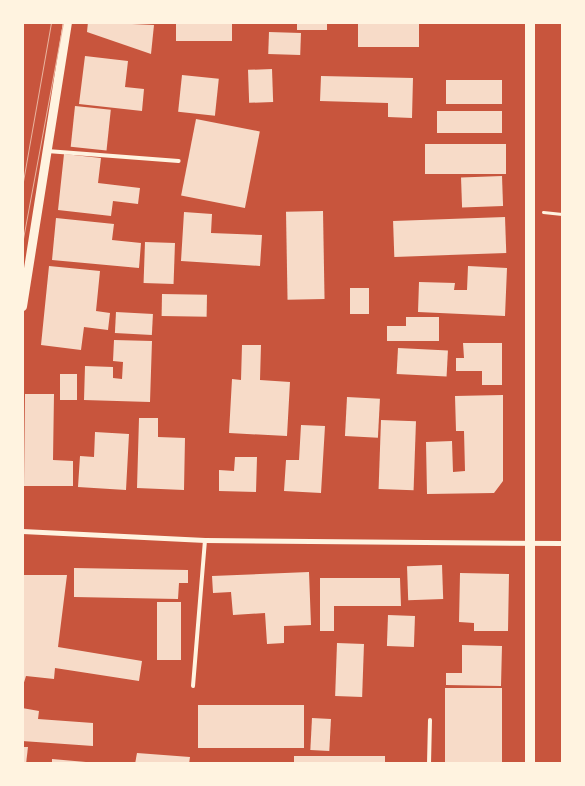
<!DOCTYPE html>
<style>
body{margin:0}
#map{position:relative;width:585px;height:786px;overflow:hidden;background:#c8553d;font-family:"Fira Sans Condensed",sans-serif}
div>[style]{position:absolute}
.building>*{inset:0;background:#f7dbc8;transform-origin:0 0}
.path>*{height:3px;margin:-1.5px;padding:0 1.5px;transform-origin:1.5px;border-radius:1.5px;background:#fff3e0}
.service>*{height:4px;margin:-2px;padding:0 2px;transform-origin:2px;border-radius:2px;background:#fff3e0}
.minor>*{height:5px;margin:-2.5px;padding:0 2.5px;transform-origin:2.5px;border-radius:2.5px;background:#fff3e0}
.tertiary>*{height:9px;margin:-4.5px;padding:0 4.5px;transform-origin:4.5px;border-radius:4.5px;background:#fff3e0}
.secondary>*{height:10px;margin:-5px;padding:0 5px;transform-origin:5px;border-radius:5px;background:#fff3e0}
.tram>*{height:1px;margin:-0.5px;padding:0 0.5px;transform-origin:0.5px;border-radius:0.5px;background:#e9b49f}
span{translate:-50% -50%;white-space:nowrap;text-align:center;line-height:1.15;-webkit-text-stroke:4px #fff3e0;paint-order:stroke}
.frame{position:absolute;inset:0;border:24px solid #fff3e0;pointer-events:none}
</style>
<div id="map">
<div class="building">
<i style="clip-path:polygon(88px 22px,154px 25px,151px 54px,87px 32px)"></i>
<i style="left:176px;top:22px;width:56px;height:19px"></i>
<i style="left:297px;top:22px;width:30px;height:8px"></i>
<i style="left:358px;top:22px;width:61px;height:25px"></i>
<i style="left:269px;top:32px;width:32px;height:22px;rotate:2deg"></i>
<i style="clip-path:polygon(85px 56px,128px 61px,125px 87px,144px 89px,142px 111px,79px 104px)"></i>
<i style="left:272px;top:69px;width:33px;height:24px;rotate:88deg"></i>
<i style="left:182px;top:75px;width:37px;height:37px;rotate:6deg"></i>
<i style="clip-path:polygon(321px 76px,413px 78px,412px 118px,388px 117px,388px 103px,320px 101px)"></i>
<i style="left:446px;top:80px;width:56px;height:24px"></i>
<i style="left:75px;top:106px;width:36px;height:41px;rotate:6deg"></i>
<i style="left:502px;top:111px;width:22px;height:65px;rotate:90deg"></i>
<i style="left:196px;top:119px;width:65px;height:78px;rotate:11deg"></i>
<i style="left:425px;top:144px;width:81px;height:30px"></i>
<i style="clip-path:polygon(64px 154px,101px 158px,98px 183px,140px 188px,138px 204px,113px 201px,111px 216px,58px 210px)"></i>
<i style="left:502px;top:176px;width:30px;height:41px;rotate:88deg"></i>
<i style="left:323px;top:211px;width:88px;height:37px;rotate:89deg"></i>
<i style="clip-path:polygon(184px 212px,212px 214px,211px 233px,262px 235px,260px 266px,181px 261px)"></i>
<i style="left:505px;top:217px;width:36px;height:112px;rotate:88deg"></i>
<i style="clip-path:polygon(56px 218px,114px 224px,112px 240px,141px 243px,139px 268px,52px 260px)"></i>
<i style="left:145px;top:242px;width:30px;height:41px;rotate:2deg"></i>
<i style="clip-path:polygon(49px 266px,100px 271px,96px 311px,110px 313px,108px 330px,84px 327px,81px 350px,41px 345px)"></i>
<i style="clip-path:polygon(468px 266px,507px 268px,505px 316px,418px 312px,419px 282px,455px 283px,454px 290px,467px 290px)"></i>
<i style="left:350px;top:288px;width:19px;height:26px"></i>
<i style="left:162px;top:294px;width:45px;height:22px;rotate:1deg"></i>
<i style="left:116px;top:312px;width:37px;height:21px;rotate:3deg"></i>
<i style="clip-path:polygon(406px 317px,439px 317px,439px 341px,387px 341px,387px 326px,406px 326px)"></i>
<i style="clip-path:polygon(114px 340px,152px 341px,150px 402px,84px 400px,85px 366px,113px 367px,113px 378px,122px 379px,123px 362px,113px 361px)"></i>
<i style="clip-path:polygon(463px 343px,502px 343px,502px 385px,482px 385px,482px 371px,456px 371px,456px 358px,464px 358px)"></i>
<i style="clip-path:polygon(242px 345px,261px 345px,260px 380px,290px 382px,287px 436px,229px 433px,232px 379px,241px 380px)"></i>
<i style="left:398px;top:348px;width:50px;height:26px;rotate:3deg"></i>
<i style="left:60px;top:374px;width:17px;height:26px"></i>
<i style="clip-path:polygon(25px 394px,54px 394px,53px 460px,73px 461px,73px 486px,24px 486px)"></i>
<i style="clip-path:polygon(503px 395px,503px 481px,494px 493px,427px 494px,426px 442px,452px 441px,453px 472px,465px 471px,464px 431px,456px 431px,455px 396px)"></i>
<i style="left:347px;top:397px;width:33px;height:39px;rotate:3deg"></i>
<i style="clip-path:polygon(139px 418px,158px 418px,158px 437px,185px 438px,184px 490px,137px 488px)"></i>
<i style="left:381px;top:420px;width:35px;height:69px;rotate:2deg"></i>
<i style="clip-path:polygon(301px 425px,325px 426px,321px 493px,284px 491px,286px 460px,299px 460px)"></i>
<i style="clip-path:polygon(95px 432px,129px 434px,126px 490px,78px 487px,80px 456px,94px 457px)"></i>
<i style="clip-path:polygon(235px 457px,257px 457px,256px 492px,219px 491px,219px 470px,234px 471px)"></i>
<i style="left:442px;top:565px;width:34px;height:35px;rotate:88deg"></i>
<i style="clip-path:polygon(74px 568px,188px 570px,188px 583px,179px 583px,178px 599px,74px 597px)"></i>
<i style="clip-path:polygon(309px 572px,311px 625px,284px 626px,284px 643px,267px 644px,265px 613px,233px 615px,231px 592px,213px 593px,212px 576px)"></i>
<i style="clip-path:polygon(460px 573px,509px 574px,508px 631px,474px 631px,474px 623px,459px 622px)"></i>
<i style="clip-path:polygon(22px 575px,67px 575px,58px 647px,142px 661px,139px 681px,55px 668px,54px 679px,26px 676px,22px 689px)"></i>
<i style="clip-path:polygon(320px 578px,400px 578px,401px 606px,334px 606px,334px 631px,320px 631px)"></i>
<i style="left:157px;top:602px;width:24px;height:58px"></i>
<i style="left:388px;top:615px;width:27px;height:31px;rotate:2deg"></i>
<i style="left:337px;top:643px;width:27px;height:53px;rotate:2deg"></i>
<i style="clip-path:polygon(462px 645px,502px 646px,501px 686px,446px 685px,446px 673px,462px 673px)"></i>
<i style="left:445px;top:688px;width:57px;height:76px"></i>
<i style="left:198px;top:705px;width:106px;height:43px"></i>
<i style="clip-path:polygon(22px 708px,39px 711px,38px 719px,93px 723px,93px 746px,22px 741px)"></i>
<i style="left:312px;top:718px;width:19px;height:32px;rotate:3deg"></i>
<i style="clip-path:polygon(22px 747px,28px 747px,26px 764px,22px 764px)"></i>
<i style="clip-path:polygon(137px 753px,190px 757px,189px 764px,135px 764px)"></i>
<i style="left:294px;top:756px;width:91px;height:8px"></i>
<i style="clip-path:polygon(52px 759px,86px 762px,86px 764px,52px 764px)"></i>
</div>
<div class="path">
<i style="left:543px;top:212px;width:19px;rotate:6deg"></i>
</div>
<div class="service">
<i style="left:47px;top:151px;width:132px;rotate:4.3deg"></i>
<i style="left:193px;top:686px;width:146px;rotate:-85.3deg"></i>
<i style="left:429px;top:764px;width:44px;rotate:-88.7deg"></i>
</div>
<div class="minor">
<i style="left:22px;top:531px;width:183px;rotate:2.8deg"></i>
<i style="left:205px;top:540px;width:357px;rotate:0.5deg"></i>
</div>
<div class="tertiary">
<i style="left:22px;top:306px;width:288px;rotate:-81deg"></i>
</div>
<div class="secondary">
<i style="left:530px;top:22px;width:742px;rotate:90deg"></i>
</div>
<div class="tram">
<i style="left:22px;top:187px;width:168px;rotate:-80deg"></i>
<i style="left:22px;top:244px;width:226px;rotate:-79.5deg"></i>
</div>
<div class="frame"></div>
</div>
